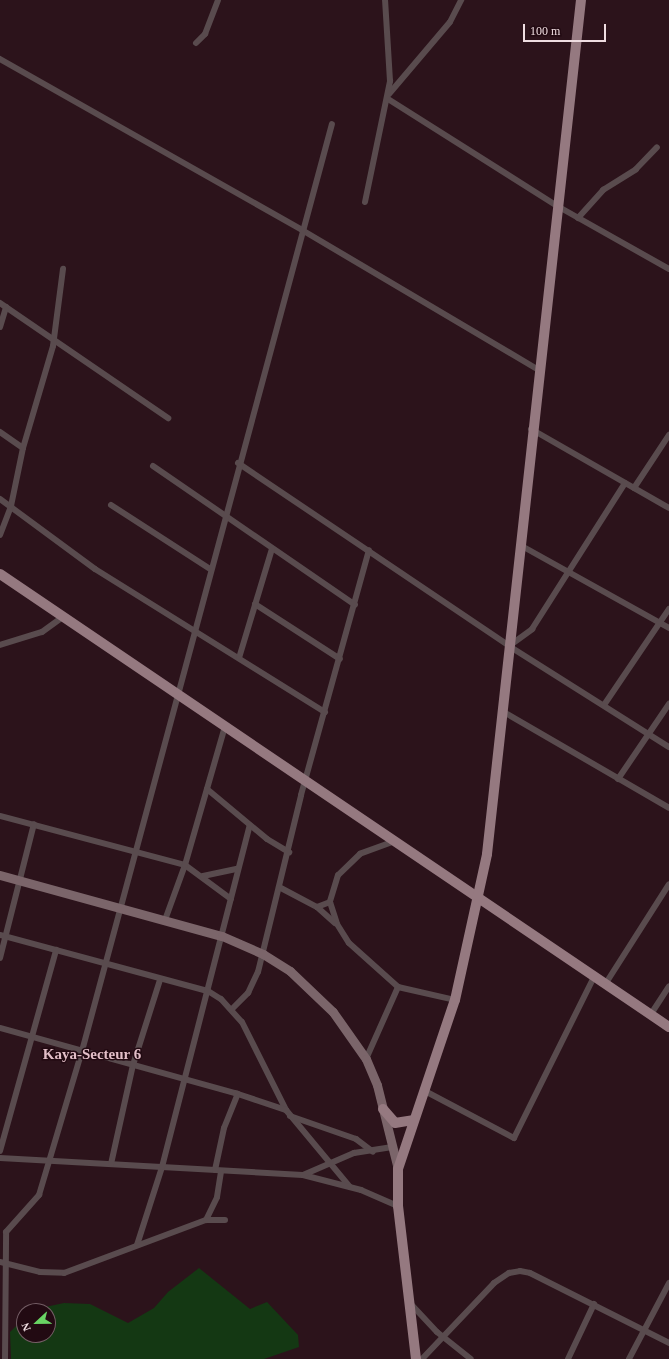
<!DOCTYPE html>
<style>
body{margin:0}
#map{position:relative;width:669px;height:1359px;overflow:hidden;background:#2c131b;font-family:"Times New Roman",serif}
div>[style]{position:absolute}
.green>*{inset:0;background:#143813}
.minor>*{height:6px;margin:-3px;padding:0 3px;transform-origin:3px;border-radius:3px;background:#594b4e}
.secondary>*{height:9px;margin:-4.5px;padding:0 4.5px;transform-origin:4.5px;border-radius:4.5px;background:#7b656a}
.primary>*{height:10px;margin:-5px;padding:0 5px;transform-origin:5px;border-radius:5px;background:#957980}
span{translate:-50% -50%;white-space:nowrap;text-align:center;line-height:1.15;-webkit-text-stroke:3px #220a12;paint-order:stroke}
.neighbourhood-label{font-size:15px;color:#e2bec7;font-weight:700}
.north{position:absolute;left:16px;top:1303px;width:40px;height:40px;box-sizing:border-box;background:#220a12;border:1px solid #745e65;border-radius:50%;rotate:248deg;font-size:11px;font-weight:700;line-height:16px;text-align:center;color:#efdde1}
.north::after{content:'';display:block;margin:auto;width:14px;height:18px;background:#69d464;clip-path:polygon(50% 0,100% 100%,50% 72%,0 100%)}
.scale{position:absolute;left:523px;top:24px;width:83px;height:18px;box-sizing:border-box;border:2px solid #efdde1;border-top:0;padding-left:5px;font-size:12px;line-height:14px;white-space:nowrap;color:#efdde1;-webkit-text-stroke:3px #220a12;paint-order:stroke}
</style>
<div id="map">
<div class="green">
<i style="clip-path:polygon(199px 1268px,250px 1309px,267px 1302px,298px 1335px,299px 1347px,264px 1359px,11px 1359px,10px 1332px,24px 1318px,24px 1335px,48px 1335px,48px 1311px,31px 1310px,64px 1303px,90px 1304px,128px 1323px,154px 1308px,168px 1292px)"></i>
</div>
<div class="minor">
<i style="left:196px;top:43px;width:13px;rotate:-45deg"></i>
<i style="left:205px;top:34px;width:36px;rotate:-69deg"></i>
<i style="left:0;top:59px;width:347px;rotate:29.5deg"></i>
<i style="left:302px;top:230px;width:275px;rotate:30.6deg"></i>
<i style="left:389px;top:94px;width:94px;rotate:-49.7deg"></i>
<i style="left:450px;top:22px;width:25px;rotate:-63deg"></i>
<i style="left:388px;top:99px;width:202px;rotate:32.3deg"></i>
<i style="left:559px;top:207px;width:126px;rotate:29.4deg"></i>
<i style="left:365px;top:202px;width:124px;rotate:-78.3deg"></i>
<i style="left:390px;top:81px;width:81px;rotate:-93.5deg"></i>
<i style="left:578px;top:218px;width:38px;rotate:-48deg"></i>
<i style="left:603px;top:190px;width:39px;rotate:-32deg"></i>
<i style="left:636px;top:169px;width:30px;rotate:-46deg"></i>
<i style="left:0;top:303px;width:204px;rotate:34.4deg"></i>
<i style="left:0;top:327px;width:21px;rotate:-73deg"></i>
<i style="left:531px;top:429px;width:159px;rotate:29.8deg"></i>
<i style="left:0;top:432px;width:28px;rotate:35deg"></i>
<i style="left:238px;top:463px;width:327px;rotate:34deg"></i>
<i style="left:509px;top:646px;width:189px;rotate:32.3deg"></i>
<i style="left:153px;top:466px;width:245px;rotate:34.5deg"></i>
<i style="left:634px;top:488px;width:64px;rotate:-56.6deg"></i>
<i style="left:0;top:499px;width:118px;rotate:36.4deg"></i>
<i style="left:95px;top:569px;width:271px;rotate:31.9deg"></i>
<i style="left:111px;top:505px;width:118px;rotate:32.9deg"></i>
<i style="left:0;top:535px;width:31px;rotate:-69deg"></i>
<i style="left:11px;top:506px;width:59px;rotate:-78.3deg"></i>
<i style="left:23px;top:448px;width:106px;rotate:-73.6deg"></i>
<i style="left:53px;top:346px;width:78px;rotate:-82.6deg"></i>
<i style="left:520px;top:545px;width:171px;rotate:29.1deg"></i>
<i style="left:255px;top:604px;width:101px;rotate:32.9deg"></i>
<i style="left:0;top:645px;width:44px;rotate:-17.2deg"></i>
<i style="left:42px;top:632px;width:26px;rotate:-36deg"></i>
<i style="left:509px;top:646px;width:29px;rotate:-36deg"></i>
<i style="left:532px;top:629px;width:173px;rotate:-57.5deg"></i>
<i style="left:239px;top:658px;width:114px;rotate:-73.2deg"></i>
<i style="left:604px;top:705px;width:116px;rotate:-55.9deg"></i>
<i style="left:502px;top:711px;width:193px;rotate:30.1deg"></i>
<i style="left:618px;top:779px;width:91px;rotate:-55.8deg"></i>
<i style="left:207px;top:789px;width:78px;rotate:39.8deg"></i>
<i style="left:267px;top:839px;width:26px;rotate:31deg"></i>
<i style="left:0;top:816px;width:191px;rotate:14.8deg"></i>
<i style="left:185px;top:865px;width:57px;rotate:36.5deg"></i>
<i style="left:395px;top:841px;width:37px;rotate:160deg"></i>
<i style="left:360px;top:854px;width:30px;rotate:136deg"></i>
<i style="left:338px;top:875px;width:28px;rotate:107deg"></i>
<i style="left:330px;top:902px;width:23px;rotate:72deg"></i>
<i style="left:337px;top:924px;width:22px;rotate:58deg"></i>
<i style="left:349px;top:943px;width:66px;rotate:41.9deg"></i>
<i style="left:398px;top:987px;width:58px;rotate:12.8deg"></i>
<i style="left:203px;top:876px;width:35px;rotate:-12deg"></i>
<i style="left:279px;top:887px;width:43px;rotate:27.8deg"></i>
<i style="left:317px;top:907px;width:24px;rotate:42deg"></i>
<i style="left:317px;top:907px;width:14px;rotate:-21deg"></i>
<i style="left:165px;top:920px;width:59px;rotate:-70deg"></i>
<i style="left:185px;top:865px;width:145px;rotate:-73.9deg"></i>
<i style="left:0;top:935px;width:215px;rotate:15.1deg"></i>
<i style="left:208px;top:991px;width:15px;rotate:32deg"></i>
<i style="left:221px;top:999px;width:31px;rotate:48deg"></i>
<i style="left:242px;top:1022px;width:98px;rotate:63.4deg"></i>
<i style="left:286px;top:1110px;width:100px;rotate:50.3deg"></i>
<i style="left:0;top:958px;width:138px;rotate:-75.8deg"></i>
<i style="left:606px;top:983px;width:117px;rotate:-57.5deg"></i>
<i style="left:232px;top:1009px;width:23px;rotate:-45deg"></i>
<i style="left:248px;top:993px;width:23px;rotate:-65deg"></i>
<i style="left:258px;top:972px;width:182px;rotate:-76.3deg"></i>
<i style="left:301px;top:795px;width:254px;rotate:-74.5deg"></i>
<i style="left:651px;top:1014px;width:33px;rotate:-57deg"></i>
<i style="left:0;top:1028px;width:244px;rotate:15.5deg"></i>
<i style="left:235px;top:1093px;width:54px;rotate:18.4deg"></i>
<i style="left:366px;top:1059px;width:79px;rotate:-66deg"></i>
<i style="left:423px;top:1090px;width:103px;rotate:27.8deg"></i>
<i style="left:514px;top:1138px;width:182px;rotate:-63.6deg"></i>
<i style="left:290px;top:1116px;width:70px;rotate:19.2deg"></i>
<i style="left:356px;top:1139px;width:21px;rotate:37deg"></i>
<i style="left:0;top:1151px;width:209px;rotate:-74.4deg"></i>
<i style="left:0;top:1158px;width:303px;rotate:3.2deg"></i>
<i style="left:303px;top:1175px;width:60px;rotate:14.5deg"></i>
<i style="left:361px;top:1190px;width:40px;rotate:23.4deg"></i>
<i style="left:111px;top:1164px;width:101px;rotate:-77.5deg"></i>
<i style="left:133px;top:1065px;width:89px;rotate:-72.4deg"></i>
<i style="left:215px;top:1170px;width:43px;rotate:-77.9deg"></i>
<i style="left:224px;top:1128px;width:37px;rotate:-68deg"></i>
<i style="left:303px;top:1175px;width:56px;rotate:-23.3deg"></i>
<i style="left:354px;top:1153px;width:37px;rotate:-9deg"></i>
<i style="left:206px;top:1220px;width:25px;rotate:-64deg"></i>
<i style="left:217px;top:1197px;width:26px;rotate:-81deg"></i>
<i style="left:137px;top:1245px;width:82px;rotate:-72.2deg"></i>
<i style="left:162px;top:1167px;width:353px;rotate:-75.6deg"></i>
<i style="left:0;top:1262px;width:41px;rotate:14deg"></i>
<i style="left:40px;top:1272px;width:24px;rotate:2deg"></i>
<i style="left:64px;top:1273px;width:152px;rotate:-20.5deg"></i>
<i style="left:206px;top:1220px;width:19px"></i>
<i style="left:409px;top:1302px;width:41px;rotate:47deg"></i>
<i style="left:437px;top:1332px;width:43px;rotate:38.5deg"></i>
<i style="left:5px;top:1359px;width:127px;rotate:-89.5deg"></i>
<i style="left:6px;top:1232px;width:50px;rotate:-48.3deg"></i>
<i style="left:39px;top:1195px;width:150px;rotate:-73.4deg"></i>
<i style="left:82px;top:1051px;width:960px;rotate:-74.91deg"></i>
<i style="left:422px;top:1359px;width:105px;rotate:-46.5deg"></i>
<i style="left:494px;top:1283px;width:18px;rotate:-34deg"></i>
<i style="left:509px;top:1273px;width:11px;rotate:-10deg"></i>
<i style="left:520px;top:1271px;width:10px;rotate:11deg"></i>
<i style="left:530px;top:1273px;width:156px;rotate:26.7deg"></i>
<i style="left:568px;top:1359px;width:61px;rotate:-64.7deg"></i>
<i style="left:629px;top:1359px;width:86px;rotate:-62.2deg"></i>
</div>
<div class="secondary">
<i style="left:0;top:875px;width:230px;rotate:15.4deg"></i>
<i style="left:222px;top:936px;width:45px;rotate:23.7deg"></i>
<i style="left:263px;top:954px;width:32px;rotate:32deg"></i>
<i style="left:290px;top:971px;width:59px;rotate:43.6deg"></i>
<i style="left:333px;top:1012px;width:57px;rotate:54.9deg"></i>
<i style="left:366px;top:1059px;width:28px;rotate:67deg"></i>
<i style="left:377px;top:1085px;width:87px;rotate:76deg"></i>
</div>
<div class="primary">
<i style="left:0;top:574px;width:808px;rotate:34.1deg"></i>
<i style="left:383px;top:1109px;width:18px;rotate:49deg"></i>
<i style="left:395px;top:1123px;width:18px;rotate:-9deg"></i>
<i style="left:416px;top:1359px;width:154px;rotate:-96.7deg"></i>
<i style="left:398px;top:1206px;width:37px;rotate:-90deg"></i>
<i style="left:398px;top:1169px;width:178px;rotate:-71.4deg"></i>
<i style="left:455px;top:1000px;width:149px;rotate:-77.6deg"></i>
<i style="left:487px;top:854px;width:859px;rotate:-83.72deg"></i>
</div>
<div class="neighbourhood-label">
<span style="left:92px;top:1055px">Kaya-Secteur 6</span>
</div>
<div class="north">N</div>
<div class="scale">100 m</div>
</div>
